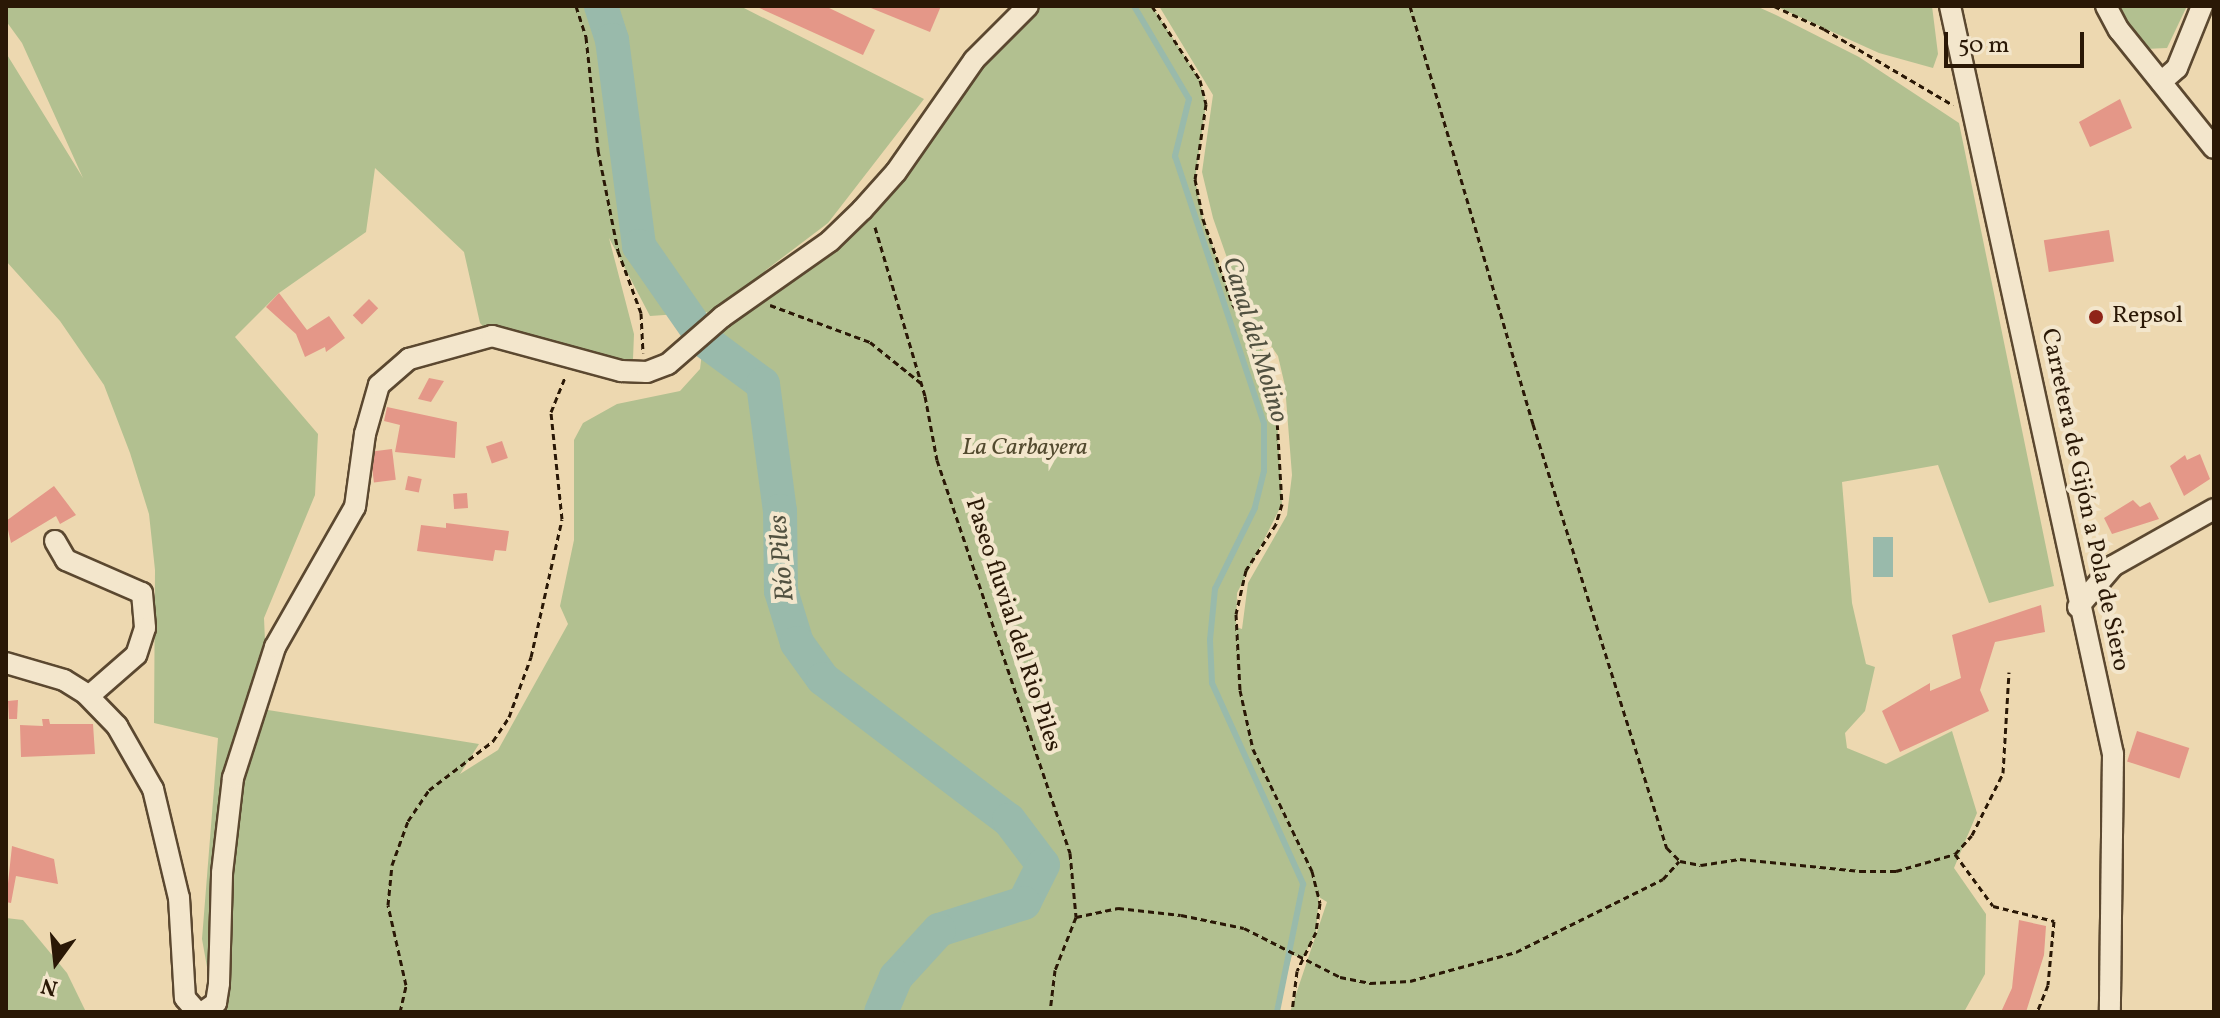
<!DOCTYPE html>
<meta charset="utf-8">
<style>
body{margin:0}
#map{position:relative;width:2220px;height:1018px;overflow:hidden;background:#edd8b0;font-family:Vollkorn,serif}
div>[style]{position:absolute}
.green>*{inset:0;background:#b2c090}
.water>*{inset:0;background:#99baab;transform-origin:0 0}
.stream>*{height:6px;margin:-3px;padding:0 3px;transform-origin:3px;border-radius:3px;background:#99baab}
.river>*{height:34px;margin:-17px;padding:0 17px;transform-origin:17px;border-radius:17px;background:#99baab}
.building>*{inset:0;background:#e49788;transform-origin:0 0}
.path>*{height:3px;margin-top:-1.5px;transform-origin:0;background:repeating-linear-gradient(90deg,#2a1806 0 6px,transparent 0 10px)}
.roads{filter:drop-shadow(2px 0 #5b4830) drop-shadow(-2px 0 #5b4830) drop-shadow(0 2px #5b4830) drop-shadow(0 -2px #5b4830)}
.minor>*{height:20px;margin:-10px;padding:0 10px;transform-origin:10px;border-radius:10px;background:#f3e6cc}
.dots>*{width:22px;height:22px;translate:-50% -50%;box-sizing:border-box;border:4px solid #f3e6cc;border-radius:50%}
span{translate:-50% -50%;white-space:nowrap;text-align:center;line-height:1.15;-webkit-text-stroke:8px #f3e6cc;paint-order:stroke}
.poi-label{font-size:24px;color:#2a1806}
.left{translate:0 -50%;text-align:left}
.park-label{font-size:24px;color:#534a2f;font-style:italic}
.street-label{font-size:24px;color:#2a1806}
.water-label{font-size:26px;color:#515140;font-style:italic}
.frame{position:absolute;inset:0;border:8px solid #2a1806;pointer-events:none}
.north{position:absolute;left:16px;top:922px;width:80px;height:80px;-webkit-text-stroke:6px #f3e6cc;paint-order:stroke;rotate:195deg;font-size:22px;font-weight:700;line-height:32px;text-align:center;color:#2a1806}
.north::after{content:'';display:block;margin:auto;width:28px;height:36px;background:#2a1806;clip-path:polygon(50% 0,100% 100%,50% 72%,0 100%)}
.scale{position:absolute;left:1944px;top:32px;width:140px;height:36px;box-sizing:border-box;border:4px solid #2a1806;border-top:0;padding-left:10px;font-size:24px;line-height:28px;white-space:nowrap;color:#2a1806;-webkit-text-stroke:6px #f3e6cc;paint-order:stroke}
</style>
<div id="map">
<div class="green">
<i style="clip-path:polygon(evenodd,6px 6px,740px 6px,924px 99px,828px 223px,766px 270px,756px 289px,830px 241px,1028px 6px,1152px 6px,1200px 80px,1206px 104px,1195px 179px,1203px 219px,1233px 305px,1260px 343px,1275px 384px,1282px 504px,1237px 593px,1236px 627px,1242px 629px,1248px 583px,1287px 515px,1292px 475px,1285px 386px,1278px 356px,1245px 309px,1213px 218px,1202px 172px,1213px 95px,1159px 6px,1756px 6px,1776px 15px,1859px 57px,1959px 123px,2054px 586px,1989px 603px,1938px 465px,1842px 482px,1852px 603px,1866px 664px,1875px 667px,1865px 711px,1845px 733px,1847px 748px,1886px 764px,1952px 731px,1977px 813px,1954px 868px,1986px 914px,1985px 974px,1964px 1012px,1290px 1012px,1327px 902px,1319px 897px,1316px 932px,1303px 958px,1292px 955px,1277px 1012px,215px 1012px,202px 939px,218px 738px,154px 723px,155px 570px,149px 514px,130px 453px,104px 385px,60px 321px,6px 261px,6px 53px,83px 178px,22px 43px,6px 21px,6px 6px,375px 168px,464px 252px,480px 323px,492px 336px,621px 370px,633px 359px,634px 334px,609px 238px,650px 316px,707px 312px,700px 369px,680px 391px,617px 404px,583px 423px,574px 440px,574px 540px,560px 606px,568px 624px,498px 750px,460px 774px,479px 744px,268px 710px,264px 618px,315px 495px,318px 434px,235px 337px,279px 293px,366px 232px,375px 168px)"></i>
<i style="clip-path:polygon(1775px 6px,1932px 6px,1938px 54px,1933px 68px,1879px 53px)"></i>
<i style="clip-path:polygon(2118px 6px,2187px 6px,2167px 48px,2145px 49px)"></i>
<i style="clip-path:polygon(6px 918px,23px 920px,67px 973px,86px 1012px,6px 1012px)"></i>
</div>
<div class="water">
<i style="left:1873px;top:537px;width:20px;height:40px"></i>
</div>
<div class="stream">
<i style="left:1134px;top:6px;width:108px;rotate:59.4deg"></i>
<i style="left:1189px;top:99px;width:59px;rotate:103.8deg"></i>
<i style="left:1175px;top:156px;width:281px;rotate:71.6deg"></i>
<i style="left:1264px;top:423px;width:48px;rotate:90deg"></i>
<i style="left:1264px;top:471px;width:38px;rotate:104deg"></i>
<i style="left:1255px;top:508px;width:90px;rotate:116.3deg"></i>
<i style="left:1215px;top:589px;width:51px;rotate:95.6deg"></i>
<i style="left:1210px;top:640px;width:43px;rotate:87.3deg"></i>
<i style="left:1212px;top:683px;width:221px;rotate:65.6deg"></i>
<i style="left:1303px;top:884px;width:131px;rotate:101.5deg"></i>
</div>
<div class="river">
<i style="left:601px;top:6px;width:36px;rotate:72deg"></i>
<i style="left:612px;top:40px;width:208px;rotate:82.5deg"></i>
<i style="left:639px;top:246px;width:116px;rotate:55.2deg"></i>
<i style="left:705px;top:341px;width:72px;rotate:36.6deg"></i>
<i style="left:763px;top:384px;width:128px;rotate:82.4deg"></i>
<i style="left:780px;top:511px;width:80px;rotate:89.3deg"></i>
<i style="left:781px;top:591px;width:54px;rotate:72.9deg"></i>
<i style="left:797px;top:643px;width:44px;rotate:54.2deg"></i>
<i style="left:823px;top:679px;width:233px;rotate:37.2deg"></i>
<i style="left:1009px;top:820px;width:56px;rotate:52.9deg"></i>
<i style="left:1043px;top:865px;width:42px;rotate:116.6deg"></i>
<i style="left:1024px;top:903px;width:89px;rotate:162.4deg"></i>
<i style="left:939px;top:930px;width:64px;rotate:132.5deg"></i>
<i style="left:896px;top:977px;width:38px;rotate:113deg"></i>
</div>
<div class="building">
<i style="clip-path:polygon(755px 6px,825px 6px,875px 30px,863px 55px)"></i>
<i style="clip-path:polygon(866px 6px,941px 6px,930px 32px)"></i>
<i style="clip-path:polygon(2120px 99px,2132px 128px,2090px 147px,2079px 122px)"></i>
<i style="left:2109px;top:230px;width:32px;height:66px;rotate:81deg"></i>
<i style="clip-path:polygon(279px 293px,307px 330px,329px 316px,345px 338px,326px 352px,325px 347px,305px 357px,296px 334px,266px 307px)"></i>
<i style="left:369px;top:299px;width:13px;height:23px;rotate:45deg"></i>
<i style="clip-path:polygon(429px 378px,444px 381px,431px 402px,418px 399px)"></i>
<i style="clip-path:polygon(387px 407px,457px 422px,455px 458px,395px 452px,400px 425px,384px 421px)"></i>
<i style="left:502px;top:441px;width:18px;height:17px;rotate:71deg"></i>
<i style="left:392px;top:449px;width:31px;height:22px;rotate:83deg"></i>
<i style="clip-path:polygon(2200px 454px,2210px 479px,2184px 496px,2170px 466px,2185px 455px,2187px 460px)"></i>
<i style="left:408px;top:476px;width:14px;height:14px;rotate:12deg"></i>
<i style="clip-path:polygon(54px 486px,76px 515px,60px 524px,56px 516px,11px 543px,6px 521px)"></i>
<i style="left:467px;top:493px;width:15px;height:14px;rotate:86deg"></i>
<i style="clip-path:polygon(2133px 500px,2140px 507px,2150px 502px,2159px 519px,2112px 534px,2104px 518px)"></i>
<i style="clip-path:polygon(446px 523px,509px 531px,506px 551px,495px 550px,493px 561px,417px 551px,421px 525px,446px 528px)"></i>
<i style="clip-path:polygon(2041px 605px,2045px 632px,1995px 642px,1980px 690px,1989px 711px,1900px 752px,1882px 711px,1930px 683px,1930px 691px,1961px 678px,1952px 635px)"></i>
<i style="clip-path:polygon(18px 700px,17px 719px,9px 719px,8px 701px)"></i>
<i style="clip-path:polygon(42px 719px,49px 719px,50px 724px,93px 724px,95px 754px,21px 757px,20px 725px,43px 726px)"></i>
<i style="left:2137px;top:731px;width:55px;height:32px;rotate:18deg"></i>
<i style="clip-path:polygon(12px 846px,54px 859px,58px 884px,16px 876px,11px 903px,6px 902px)"></i>
<i style="clip-path:polygon(2019px 920px,2046px 926px,2044px 955px,2026px 1012px,2001px 1012px,2012px 988px)"></i>
</div>
<div class="path">
<i style="left:576px;top:6px;width:33px;rotate:72deg"></i>
<i style="left:586px;top:37px;width:114px;rotate:83.9deg"></i>
<i style="left:598px;top:150px;width:103px;rotate:78.8deg"></i>
<i style="left:618px;top:251px;width:66px;rotate:69.6deg"></i>
<i style="left:641px;top:313px;width:40px;rotate:87.1deg"></i>
<i style="left:1152px;top:6px;width:88px;rotate:57deg"></i>
<i style="left:1200px;top:80px;width:25px;rotate:76deg"></i>
<i style="left:1206px;top:104px;width:76px;rotate:98.3deg"></i>
<i style="left:1195px;top:179px;width:41px;rotate:78.7deg"></i>
<i style="left:1203px;top:219px;width:91px;rotate:70.8deg"></i>
<i style="left:1233px;top:305px;width:47px;rotate:54.6deg"></i>
<i style="left:1260px;top:343px;width:44px;rotate:69.9deg"></i>
<i style="left:1275px;top:384px;width:120px;rotate:86.7deg"></i>
<i style="left:1282px;top:504px;width:21px;rotate:107deg"></i>
<i style="left:1276px;top:524px;width:55px;rotate:123.1deg"></i>
<i style="left:1246px;top:570px;width:45px;rotate:102.8deg"></i>
<i style="left:1236px;top:614px;width:76px;rotate:87deg"></i>
<i style="left:1240px;top:690px;width:60px;rotate:77.6deg"></i>
<i style="left:1253px;top:749px;width:136px;rotate:64.2deg"></i>
<i style="left:1312px;top:871px;width:33px;rotate:76deg"></i>
<i style="left:1320px;top:903px;width:29px;rotate:98deg"></i>
<i style="left:1316px;top:932px;width:43px;rotate:116deg"></i>
<i style="left:1297px;top:971px;width:41px;rotate:97deg"></i>
<i style="left:1410px;top:6px;width:436px;rotate:73.6deg"></i>
<i style="left:1533px;top:424px;width:445px;rotate:72.5deg"></i>
<i style="left:1667px;top:848px;width:18px;rotate:45deg"></i>
<i style="left:1680px;top:861px;width:21px;rotate:11deg"></i>
<i style="left:1701px;top:865px;width:39px;rotate:-9deg"></i>
<i style="left:1740px;top:859px;width:121px;rotate:5.7deg"></i>
<i style="left:1860px;top:871px;width:36px"></i>
<i style="left:1896px;top:871px;width:61px;rotate:-16.1deg"></i>
<i style="left:1955px;top:854px;width:25px;rotate:-48deg"></i>
<i style="left:1972px;top:835px;width:69px;rotate:-63.4deg"></i>
<i style="left:2003px;top:773px;width:101px;rotate:-86.6deg"></i>
<i style="left:1774px;top:6px;width:55px;rotate:24.7deg"></i>
<i style="left:1824px;top:29px;width:150px;rotate:30.5deg"></i>
<i style="left:875px;top:227px;width:176px;rotate:73.5deg"></i>
<i style="left:925px;top:396px;width:65px;rotate:79.4deg"></i>
<i style="left:937px;top:460px;width:415px;rotate:71.3deg"></i>
<i style="left:1070px;top:853px;width:64px;rotate:84.6deg"></i>
<i style="left:1076px;top:917px;width:57px;rotate:111.6deg"></i>
<i style="left:1055px;top:970px;width:42px;rotate:96.8deg"></i>
<i style="left:770px;top:305px;width:107px;rotate:20.3deg"></i>
<i style="left:870px;top:342px;width:65px;rotate:38.8deg"></i>
<i style="left:1955px;top:854px;width:64px;rotate:53.8deg"></i>
<i style="left:1993px;top:906px;width:63px;rotate:13.8deg"></i>
<i style="left:2054px;top:921px;width:64px;rotate:95.4deg"></i>
<i style="left:2048px;top:985px;width:29px;rotate:112deg"></i>
<i style="left:1076px;top:917px;width:43px;rotate:-12.1deg"></i>
<i style="left:1118px;top:908px;width:63px;rotate:6.3deg"></i>
<i style="left:1181px;top:915px;width:64px;rotate:11.7deg"></i>
<i style="left:1244px;top:928px;width:108px;rotate:27deg"></i>
<i style="left:1340px;top:977px;width:31px;rotate:11deg"></i>
<i style="left:1370px;top:983px;width:40px;rotate:-2.9deg"></i>
<i style="left:1410px;top:981px;width:110px;rotate:-15.3deg"></i>
<i style="left:1516px;top:952px;width:164px;rotate:-26.4deg"></i>
<i style="left:1663px;top:879px;width:24px;rotate:-48deg"></i>
<i style="left:400px;top:1012px;width:28px;rotate:-77deg"></i>
<i style="left:406px;top:985px;width:82px;rotate:-102.7deg"></i>
<i style="left:388px;top:905px;width:40px;rotate:-84.3deg"></i>
<i style="left:392px;top:865px;width:47px;rotate:-70deg"></i>
<i style="left:408px;top:821px;width:37px;rotate:-56deg"></i>
<i style="left:429px;top:790px;width:81px;rotate:-37.4deg"></i>
<i style="left:493px;top:741px;width:29px;rotate:-56deg"></i>
<i style="left:509px;top:717px;width:64px;rotate:-69.9deg"></i>
<i style="left:531px;top:657px;width:141px;rotate:-77.3deg"></i>
<i style="left:562px;top:519px;width:108px;rotate:-95.9deg"></i>
<i style="left:551px;top:412px;width:38px;rotate:-68deg"></i>
</div>
<div class="roads">
<div class="minor">
<i style="left:1950px;top:6px;width:766px;rotate:77.71deg"></i>
<i style="left:2113px;top:754px;width:258px;rotate:90.7deg"></i>
<i style="left:2106px;top:6px;width:27px;rotate:62deg"></i>
<i style="left:2119px;top:30px;width:151px;rotate:51.2deg"></i>
<i style="left:2161px;top:82px;width:21px;rotate:-41deg"></i>
<i style="left:2177px;top:68px;width:67px;rotate:-68deg"></i>
<i style="left:55px;top:541px;width:22px;rotate:60deg"></i>
<i style="left:66px;top:560px;width:83px;rotate:23.5deg"></i>
<i style="left:142px;top:593px;width:35px;rotate:85deg"></i>
<i style="left:145px;top:628px;width:28px;rotate:108deg"></i>
<i style="left:136px;top:655px;width:62px;rotate:138.9deg"></i>
<i style="left:2078px;top:607px;width:54px;rotate:-49.5deg"></i>
<i style="left:2113px;top:566px;width:116px;rotate:-29.4deg"></i>
<i style="left:6px;top:663px;width:60px;rotate:16.3deg"></i>
<i style="left:64px;top:680px;width:26px;rotate:32deg"></i>
<i style="left:86px;top:694px;width:45px;rotate:45.9deg"></i>
<i style="left:117px;top:726px;width:73px;rotate:60.3deg"></i>
<i style="left:153px;top:789px;width:112px;rotate:76.6deg"></i>
<i style="left:179px;top:898px;width:100px;rotate:86.6deg"></i>
<i style="left:185px;top:998px;width:18px;rotate:49deg"></i>
<i style="left:203px;top:1012px;width:16px;rotate:-35deg"></i>
<i style="left:216px;top:1003px;width:20px;rotate:-81deg"></i>
<i style="left:219px;top:983px;width:110px;rotate:-88.4deg"></i>
<i style="left:222px;top:873px;width:96px;rotate:-83.4deg"></i>
<i style="left:233px;top:778px;width:138px;rotate:-72.2deg"></i>
<i style="left:275px;top:647px;width:161px;rotate:-60.3deg"></i>
<i style="left:355px;top:507px;width:74px;rotate:-82.2deg"></i>
<i style="left:365px;top:434px;width:51px;rotate:-74.1deg"></i>
<i style="left:379px;top:385px;width:40px;rotate:-41deg"></i>
<i style="left:409px;top:359px;width:86px;rotate:-15.5deg"></i>
<i style="left:492px;top:336px;width:134px;rotate:15.2deg"></i>
<i style="left:621px;top:371px;width:26px;rotate:2deg"></i>
<i style="left:647px;top:372px;width:22px;rotate:-21deg"></i>
<i style="left:668px;top:364px;width:72px;rotate:-41deg"></i>
<i style="left:722px;top:317px;width:132px;rotate:-35.1deg"></i>
<i style="left:830px;top:241px;width:45px;rotate:-44.1deg"></i>
<i style="left:862px;top:210px;width:51px;rotate:-48.2deg"></i>
<i style="left:896px;top:172px;width:136px;rotate:-55.1deg"></i>
<i style="left:974px;top:60px;width:76px;rotate:-45deg"></i>
</div>
</div>
<div class="dots">
<i style="left:2096px;top:317px;background:#8f2418"></i>
</div>
<div class="poi-label">
<span class="left" style="left:2112px;top:317px">Repsol</span>
</div>
<div class="park-label">
<span style="left:1025px;top:449px">La Carbayera</span>
</div>
<div class="street-label">
<span style="left:2084px;top:500px;rotate:78deg">Carretera de Gijón a Pola de Siero</span>
<span style="left:1012px;top:625px;rotate:72deg">Paseo fluvial del Rio Piles</span>
</div>
<div class="water-label">
<span style="left:1254px;top:340px;rotate:73deg">Canal del Molino</span>
<span style="left:783px;top:558px;rotate:-95deg">Río Piles</span>
</div>
<div class="frame"></div>
<div class="north">N</div>
<div class="scale">50 m</div>
</div>
